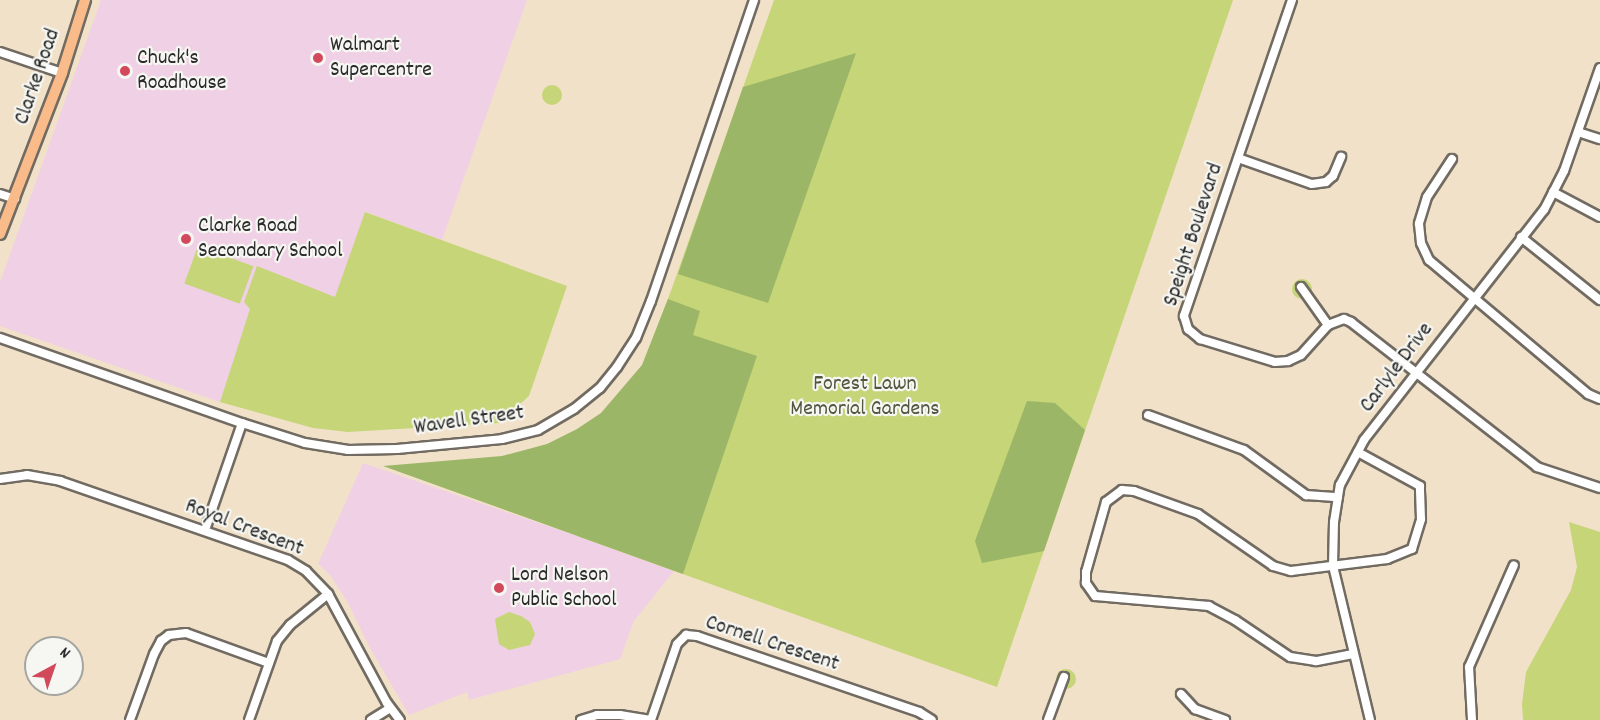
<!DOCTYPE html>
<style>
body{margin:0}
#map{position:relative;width:1600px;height:720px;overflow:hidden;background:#f2e1c9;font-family:Dekko,sans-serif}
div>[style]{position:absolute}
.built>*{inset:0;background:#f0d0e4}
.green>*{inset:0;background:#c5d577;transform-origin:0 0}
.round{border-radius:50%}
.forest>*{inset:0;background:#9cb668}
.roads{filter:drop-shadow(2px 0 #716b62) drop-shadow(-2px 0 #716b62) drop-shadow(0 2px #716b62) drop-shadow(0 -2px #716b62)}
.minor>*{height:8px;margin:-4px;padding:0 4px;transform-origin:4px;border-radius:4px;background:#fff}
.major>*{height:10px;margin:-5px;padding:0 5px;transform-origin:5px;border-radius:5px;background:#fabb8b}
.dots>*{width:16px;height:16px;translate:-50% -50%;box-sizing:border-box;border:3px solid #f6f6f2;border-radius:50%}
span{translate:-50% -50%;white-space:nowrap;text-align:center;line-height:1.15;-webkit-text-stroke:4.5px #f6f6f2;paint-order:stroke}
.poi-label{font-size:22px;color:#2b2b2b}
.left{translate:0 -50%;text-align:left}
.street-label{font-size:22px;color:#2b2b2b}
.park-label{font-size:22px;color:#52563e}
.north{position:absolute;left:24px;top:636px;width:60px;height:60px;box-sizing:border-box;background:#f6f6f2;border:2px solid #a5a5a2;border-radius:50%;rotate:40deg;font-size:16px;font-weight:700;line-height:24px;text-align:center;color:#2b2b2b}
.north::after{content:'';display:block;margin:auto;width:21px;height:27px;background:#d1495b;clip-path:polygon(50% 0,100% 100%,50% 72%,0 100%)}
</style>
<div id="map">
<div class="built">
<i style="clip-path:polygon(101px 0,527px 0,442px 240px,366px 212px,336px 297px,244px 302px,251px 309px,220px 402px,0 326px,0 282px)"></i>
<i style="clip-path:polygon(363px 463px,577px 536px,674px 571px,634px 621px,620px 659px,469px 700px,467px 692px,409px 715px,370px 648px,347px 601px,330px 575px,318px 564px)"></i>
</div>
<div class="green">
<i style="clip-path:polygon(774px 0,1233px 0,997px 687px,577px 536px,672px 288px)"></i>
<i class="round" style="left:542px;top:85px;width:20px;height:20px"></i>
<i style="clip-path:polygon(365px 212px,567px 286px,529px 396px,499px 423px,348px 432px,313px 428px,220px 402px,250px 309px,244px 302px,257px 266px,335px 297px)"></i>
<i style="left:198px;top:246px;width:59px;height:40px;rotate:20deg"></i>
<i class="round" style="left:1292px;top:279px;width:20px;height:20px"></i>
<i style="clip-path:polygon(1569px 522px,1600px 532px,1600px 720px,1523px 720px,1522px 704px,1526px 672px,1571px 590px,1577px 567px)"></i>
<i style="clip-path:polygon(509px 612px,521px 616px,530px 622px,535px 634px,530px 645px,509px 650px,499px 644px,495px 619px)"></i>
<i class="round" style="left:1056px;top:669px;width:20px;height:20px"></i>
</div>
<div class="forest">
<i style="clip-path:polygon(856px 53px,768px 303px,678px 274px,743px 87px)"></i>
<i style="clip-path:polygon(668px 299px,700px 311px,693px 335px,757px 356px,683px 574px,383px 466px,502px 456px,547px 444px,577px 429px,601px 413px,642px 365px)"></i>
<i style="clip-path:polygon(1027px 401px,1055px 403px,1085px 430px,1044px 551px,982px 563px,975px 541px)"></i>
</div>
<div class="roads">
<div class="minor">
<i style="left:1292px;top:0;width:334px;rotate:108.9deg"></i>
<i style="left:1184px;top:316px;width:14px;rotate:73deg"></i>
<i style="left:1188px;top:329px;width:16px;rotate:40deg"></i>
<i style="left:1200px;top:339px;width:78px;rotate:17deg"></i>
<i style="left:1275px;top:362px;width:13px;rotate:-4deg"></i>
<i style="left:1288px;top:361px;width:14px;rotate:-25deg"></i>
<i style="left:1301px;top:355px;width:40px;rotate:-48deg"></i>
<i style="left:1328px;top:325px;width:17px;rotate:-21deg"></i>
<i style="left:1344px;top:319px;width:8px;rotate:23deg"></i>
<i style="left:1351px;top:322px;width:236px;rotate:37.9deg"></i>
<i style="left:1537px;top:467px;width:66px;rotate:18.4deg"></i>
<i style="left:0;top:52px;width:65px;rotate:18.7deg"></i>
<i style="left:1578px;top:132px;width:23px;rotate:18deg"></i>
<i style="left:1238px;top:158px;width:78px;rotate:19.4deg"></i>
<i style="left:1312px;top:184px;width:14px;rotate:-8deg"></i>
<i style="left:1326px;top:182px;width:9px;rotate:-41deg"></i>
<i style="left:1333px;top:176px;width:21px;rotate:-67deg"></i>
<i style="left:1452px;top:159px;width:45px;rotate:123.3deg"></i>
<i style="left:1427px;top:197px;width:28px;rotate:107deg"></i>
<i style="left:1419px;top:224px;width:19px;rotate:84deg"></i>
<i style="left:1421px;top:243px;width:19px;rotate:65deg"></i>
<i style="left:1429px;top:260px;width:208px;rotate:40.1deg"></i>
<i style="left:1588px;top:394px;width:13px;rotate:23deg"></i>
<i style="left:1553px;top:192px;width:53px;rotate:28deg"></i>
<i style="left:0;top:194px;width:16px;rotate:18deg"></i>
<i style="left:1521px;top:237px;width:101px;rotate:38.6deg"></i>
<i style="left:1301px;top:287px;width:47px;rotate:54.6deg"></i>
<i style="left:0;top:338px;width:256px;rotate:19.4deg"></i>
<i style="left:242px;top:423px;width:66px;rotate:17.6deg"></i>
<i style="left:305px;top:443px;width:44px;rotate:9.2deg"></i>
<i style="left:348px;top:450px;width:49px;rotate:-1.2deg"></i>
<i style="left:397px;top:449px;width:105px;rotate:-5.4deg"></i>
<i style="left:502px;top:439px;width:37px;rotate:-14deg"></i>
<i style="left:538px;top:430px;width:42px;rotate:-30.3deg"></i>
<i style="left:574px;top:409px;width:33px;rotate:-39deg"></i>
<i style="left:600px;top:388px;width:27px;rotate:-51deg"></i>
<i style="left:617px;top:367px;width:35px;rotate:-57deg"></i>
<i style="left:636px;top:338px;width:40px;rotate:-68deg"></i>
<i style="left:651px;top:301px;width:318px;rotate:-71.1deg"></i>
<i style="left:1148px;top:415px;width:102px;rotate:20deg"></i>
<i style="left:1244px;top:450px;width:77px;rotate:36deg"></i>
<i style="left:1306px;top:495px;width:32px;rotate:4deg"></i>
<i style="left:0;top:479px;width:27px;rotate:-8deg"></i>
<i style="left:27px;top:475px;width:34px;rotate:10deg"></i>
<i style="left:60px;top:481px;width:241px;rotate:19.1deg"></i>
<i style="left:288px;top:560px;width:21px;rotate:31deg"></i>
<i style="left:306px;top:571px;width:32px;rotate:46deg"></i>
<i style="left:328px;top:594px;width:124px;rotate:61.6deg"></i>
<i style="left:387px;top:703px;width:21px;rotate:53deg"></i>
<i style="left:205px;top:530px;width:113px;rotate:-70.9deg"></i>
<i style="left:1353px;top:654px;width:38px;rotate:169deg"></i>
<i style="left:1316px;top:661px;width:26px;rotate:-171deg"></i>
<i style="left:1290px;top:657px;width:66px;rotate:-146.1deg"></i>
<i style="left:1235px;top:620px;width:30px;rotate:-152deg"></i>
<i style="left:1209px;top:606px;width:114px;rotate:-175deg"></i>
<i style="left:1095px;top:596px;width:16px;rotate:-125deg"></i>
<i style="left:1086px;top:583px;width:11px;rotate:-90deg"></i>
<i style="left:1086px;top:572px;width:73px;rotate:-74.1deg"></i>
<i style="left:1106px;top:502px;width:20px;rotate:-37deg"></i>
<i style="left:1122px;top:490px;width:12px;rotate:5deg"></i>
<i style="left:1134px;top:491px;width:68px;rotate:19.8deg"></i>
<i style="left:1198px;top:514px;width:91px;rotate:34.7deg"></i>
<i style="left:1273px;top:566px;width:19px;rotate:16deg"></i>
<i style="left:1291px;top:571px;width:97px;rotate:-7.1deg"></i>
<i style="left:1387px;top:559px;width:27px;rotate:-22deg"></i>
<i style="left:1412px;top:549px;width:31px;rotate:-73deg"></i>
<i style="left:1421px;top:519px;width:33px;rotate:-92deg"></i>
<i style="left:1420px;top:486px;width:71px;rotate:-151.3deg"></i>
<i style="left:1181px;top:694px;width:21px;rotate:47deg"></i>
<i style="left:1195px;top:709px;width:32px;rotate:20deg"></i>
<i style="left:130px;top:720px;width:70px;rotate:-70deg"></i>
<i style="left:154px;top:654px;width:15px;rotate:-62deg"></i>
<i style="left:161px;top:641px;width:10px;rotate:-37deg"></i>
<i style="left:169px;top:635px;width:17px;rotate:-7deg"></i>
<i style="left:186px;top:633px;width:88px;rotate:19.9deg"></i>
<i style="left:249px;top:720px;width:84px;rotate:-70.5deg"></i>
<i style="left:277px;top:641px;width:21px;rotate:-51deg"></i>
<i style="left:290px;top:625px;width:49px;rotate:-39.2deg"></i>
<i style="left:371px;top:720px;width:22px;rotate:-32deg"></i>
<i style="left:581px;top:720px;width:17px;rotate:-17deg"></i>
<i style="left:597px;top:715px;width:23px"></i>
<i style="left:620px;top:715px;width:31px;rotate:9deg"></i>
<i style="left:651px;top:720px;width:80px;rotate:-71.1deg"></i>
<i style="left:677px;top:644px;width:13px;rotate:-45deg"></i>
<i style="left:686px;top:635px;width:11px;rotate:5deg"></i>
<i style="left:697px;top:636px;width:235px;rotate:18.9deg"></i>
<i style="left:919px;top:712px;width:15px;rotate:32deg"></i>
<i style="left:1048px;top:720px;width:46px;rotate:-69.6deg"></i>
<i style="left:1370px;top:720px;width:158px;rotate:-103.5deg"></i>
<i style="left:1333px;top:566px;width:44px;rotate:-88.7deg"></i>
<i style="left:1334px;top:522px;width:37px;rotate:-81deg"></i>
<i style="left:1340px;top:485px;width:51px;rotate:-61.9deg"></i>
<i style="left:1364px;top:440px;width:292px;rotate:-52deg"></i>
<i style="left:1544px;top:210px;width:44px;rotate:-62.9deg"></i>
<i style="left:1564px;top:171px;width:109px;rotate:-70.7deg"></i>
<i style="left:1472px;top:720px;width:53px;rotate:-93.2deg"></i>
<i style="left:1469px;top:667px;width:111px;rotate:-66.2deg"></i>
</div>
<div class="major">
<i style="left:0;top:234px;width:173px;rotate:-68.9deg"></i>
<i style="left:62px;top:73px;width:77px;rotate:-72.5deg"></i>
</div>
</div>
<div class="dots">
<i style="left:318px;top:58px;background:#d1495b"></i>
<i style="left:125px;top:71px;background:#d1495b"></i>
<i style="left:186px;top:239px;background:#d1495b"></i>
<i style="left:499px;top:588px;background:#d1495b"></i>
</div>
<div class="poi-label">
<span class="left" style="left:330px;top:58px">Walmart<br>Supercentre</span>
<span class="left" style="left:137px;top:71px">Chuck's<br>Roadhouse</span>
<span class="left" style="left:198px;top:239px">Clarke Road<br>Secondary School</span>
<span class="left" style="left:511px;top:588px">Lord Nelson<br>Public School</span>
</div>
<div class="street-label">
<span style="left:38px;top:77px;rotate:-71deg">Clarke Road</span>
<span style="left:1194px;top:235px;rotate:-72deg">Speight Boulevard</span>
<span style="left:1397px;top:368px;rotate:-53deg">Carlyle Drive</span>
<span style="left:469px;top:421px;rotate:-8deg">Wavell Street</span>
<span style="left:244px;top:528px;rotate:21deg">Royal Crescent</span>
<span style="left:772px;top:644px;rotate:18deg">Cornell Crescent</span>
</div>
<div class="park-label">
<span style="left:865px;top:397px">Forest Lawn<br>Memorial Gardens</span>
</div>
<div class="north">N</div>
</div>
